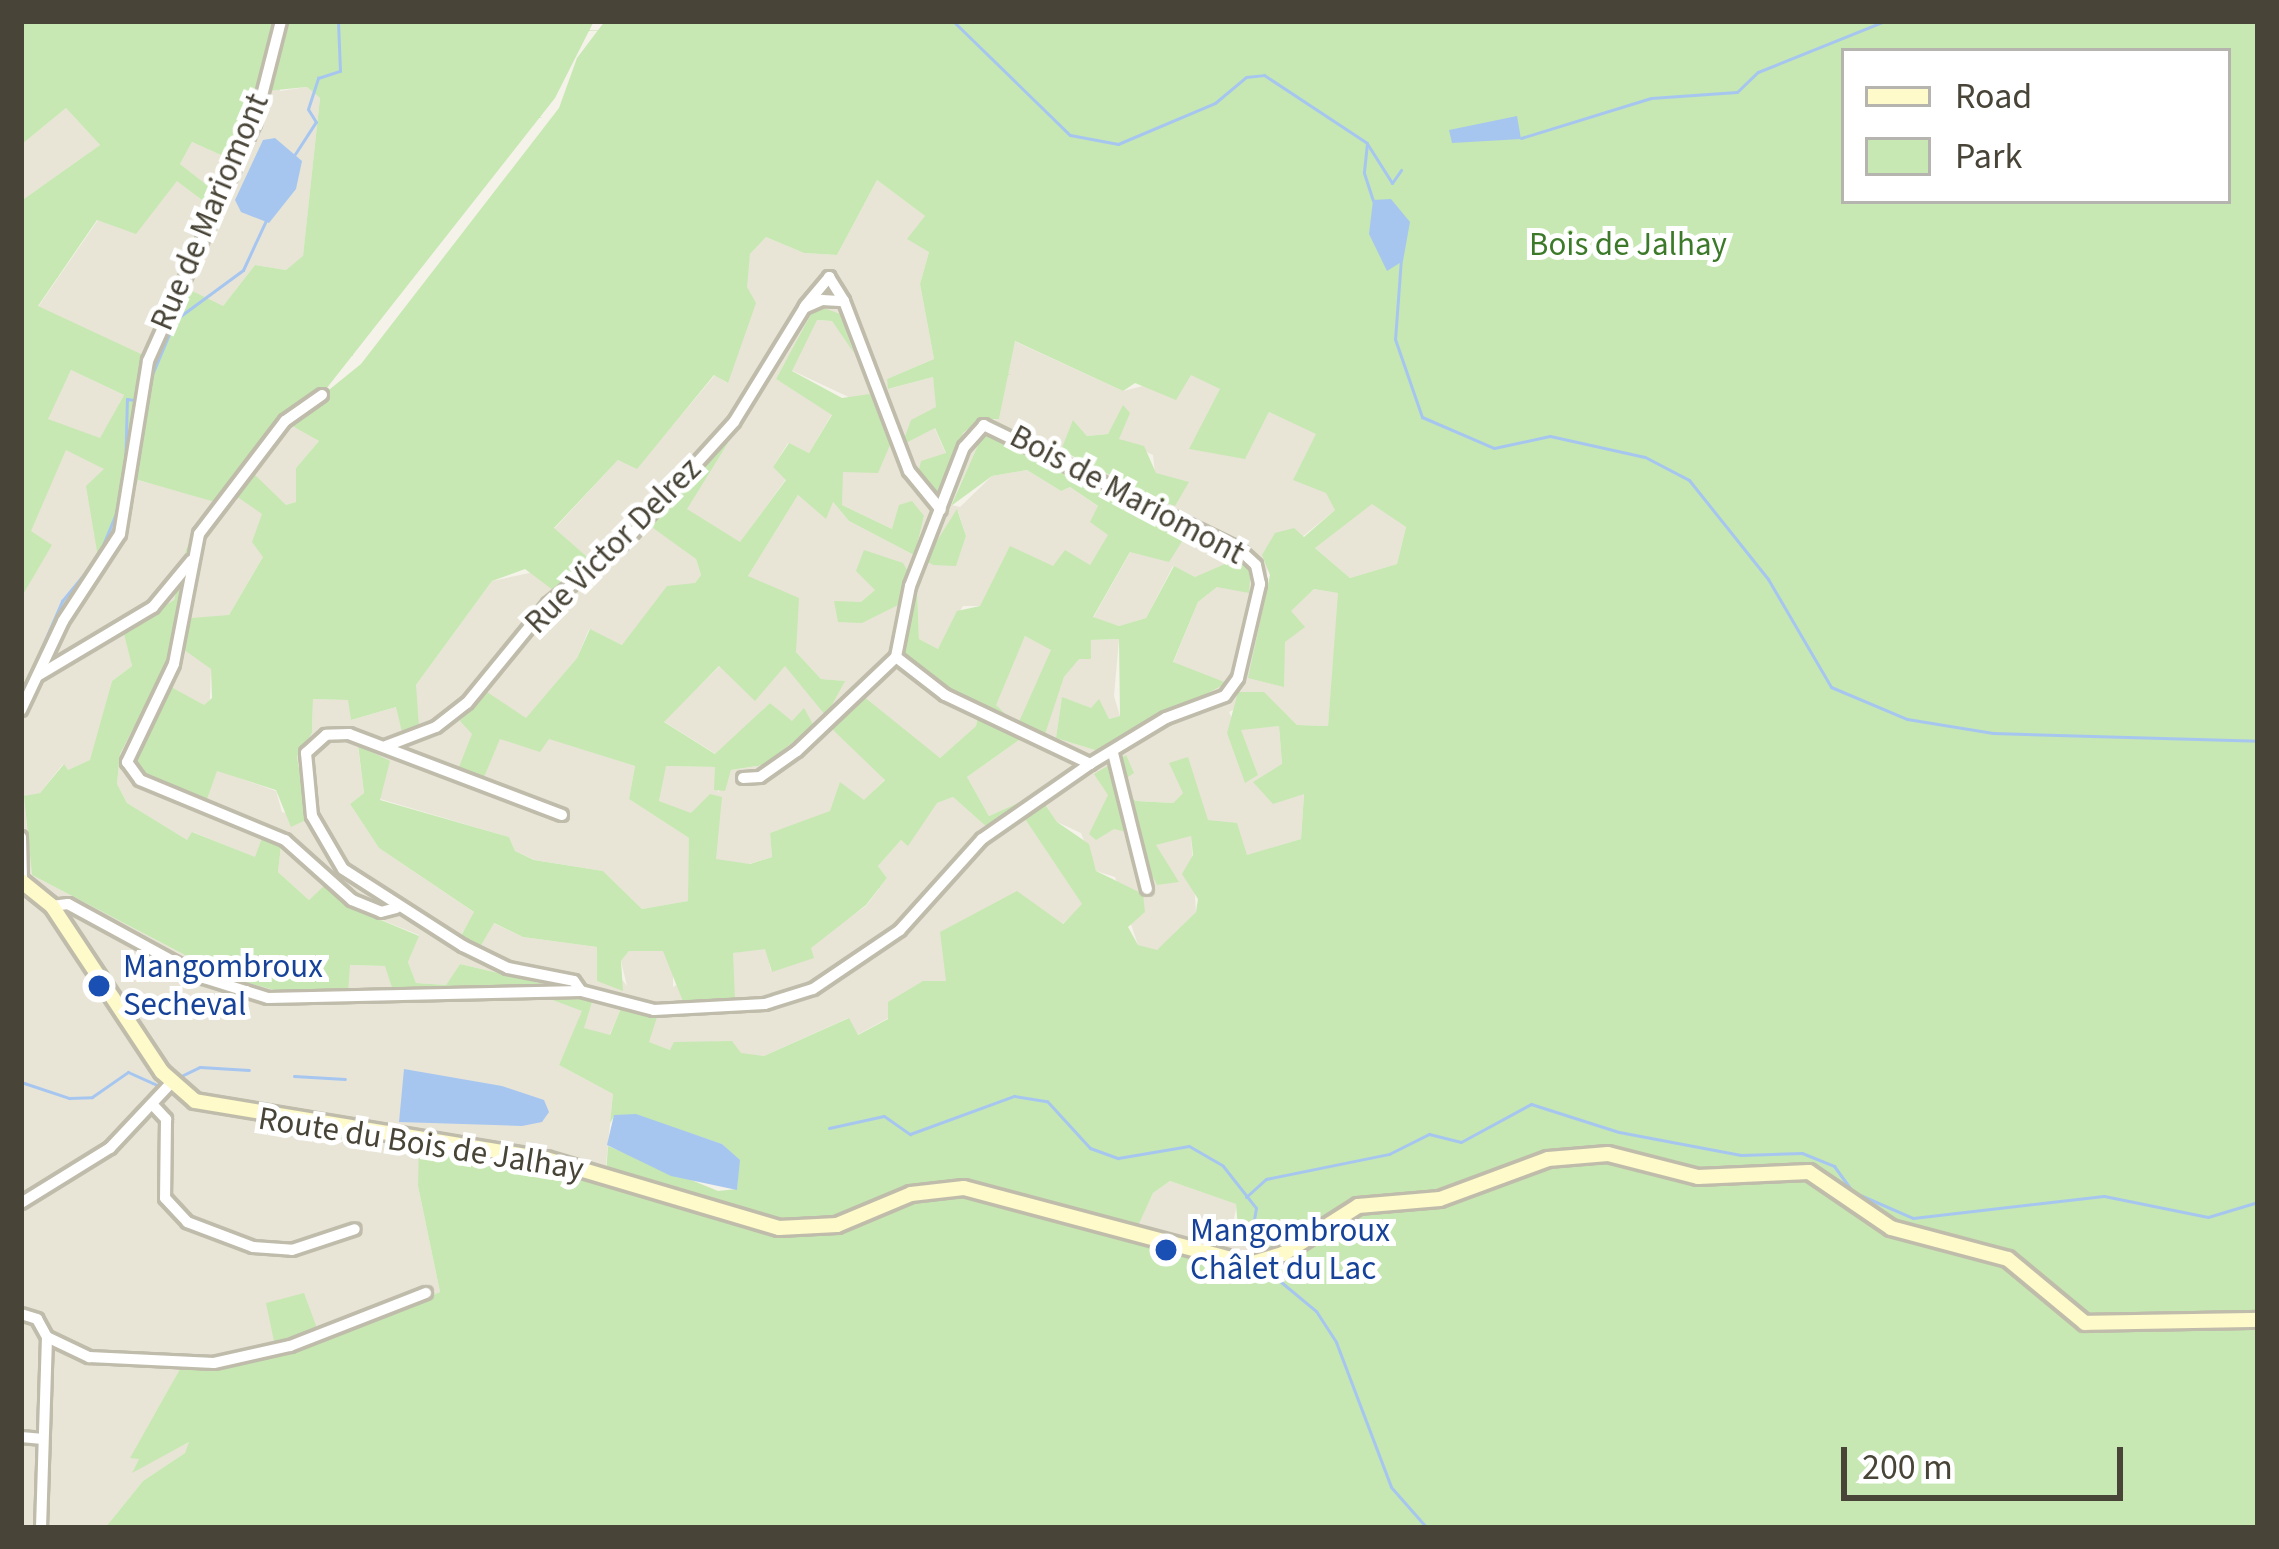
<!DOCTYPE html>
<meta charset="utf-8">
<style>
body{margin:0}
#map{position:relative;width:2279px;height:1549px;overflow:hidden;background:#f4f2e9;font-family:"Source Sans 3",sans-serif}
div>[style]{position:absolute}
.residential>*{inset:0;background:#e8e5d7}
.green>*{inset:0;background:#c7e8b2}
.water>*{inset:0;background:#a6c6f0}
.stream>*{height:3px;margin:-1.5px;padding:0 1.5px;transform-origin:1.5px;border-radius:1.5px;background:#a6c6f0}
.roads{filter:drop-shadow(3px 0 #c0bcab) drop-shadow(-3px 0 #c0bcab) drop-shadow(0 3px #c0bcab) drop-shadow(0 -3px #c0bcab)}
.street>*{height:10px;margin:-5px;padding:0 5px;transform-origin:5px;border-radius:5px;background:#fff}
.secondary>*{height:14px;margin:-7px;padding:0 7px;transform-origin:7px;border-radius:7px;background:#fefac9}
.dots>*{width:33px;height:33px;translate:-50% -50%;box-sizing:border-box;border:6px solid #fff;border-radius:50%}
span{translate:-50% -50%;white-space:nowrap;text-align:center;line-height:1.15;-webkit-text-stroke:10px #fff;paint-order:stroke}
.street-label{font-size:33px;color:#484437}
.park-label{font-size:33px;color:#3c7a2a}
.transit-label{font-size:33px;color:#164399}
.left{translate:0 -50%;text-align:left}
.frame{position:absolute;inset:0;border:24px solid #484437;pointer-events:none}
.legend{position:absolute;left:1841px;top:48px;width:390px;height:156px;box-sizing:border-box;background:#fff;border:3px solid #b6b4af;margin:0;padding:15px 21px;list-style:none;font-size:36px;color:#484437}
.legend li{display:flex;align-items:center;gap:24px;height:60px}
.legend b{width:60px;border:3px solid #b6b4af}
.scale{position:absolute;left:1841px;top:1447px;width:282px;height:54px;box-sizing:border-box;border:6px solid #484437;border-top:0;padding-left:15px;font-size:36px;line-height:42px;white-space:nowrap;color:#484437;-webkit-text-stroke:9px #fff;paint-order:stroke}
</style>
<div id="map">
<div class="residential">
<i style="clip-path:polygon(273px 21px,285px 21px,280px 91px,307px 87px,320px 98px,303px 257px,286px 270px,255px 265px,223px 306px,168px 322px,157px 362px,38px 307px,98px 220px,177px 180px,210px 207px,216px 193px,180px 164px,192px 142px,232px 160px,251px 118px)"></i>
<i style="clip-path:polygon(66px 108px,100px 145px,21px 201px,21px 145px)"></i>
<i style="clip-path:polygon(877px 180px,925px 216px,929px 252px,920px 284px,934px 359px,887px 379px,889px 389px,933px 377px,937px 408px,904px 443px,934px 427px,946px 454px,937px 493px,963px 433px,999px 418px,1014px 341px,1123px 391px,1191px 374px,1221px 389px,1190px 449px,1245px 458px,1269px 412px,1317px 434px,1335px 510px,1268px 565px,1261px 623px,1285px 642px,1290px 611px,1314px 589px,1339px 593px,1328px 726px,1297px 725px,1264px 693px,1229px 712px,1258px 775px,1240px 729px,1279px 726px,1282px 764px,1304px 793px,1301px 839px,1246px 856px,1208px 821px,1193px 783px,1173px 803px,1136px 801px,1114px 785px,1126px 756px,1108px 795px,1114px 828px,1130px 833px,1157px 885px,1178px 881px,1155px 845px,1191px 835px,1196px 912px,1157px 951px,1138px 945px,1115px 877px,1096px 871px,1081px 833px,1057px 822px,1038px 794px,989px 816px,967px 777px,1019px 740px,982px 717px,987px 709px,1014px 722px,995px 705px,1025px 636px,1051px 649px,1044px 734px,1064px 677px,1091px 640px,1119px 639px,1114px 696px,1120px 716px,1109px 719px,1062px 698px,1056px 738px,1098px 751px,1226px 683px,1173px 663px,1198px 602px,1217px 587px,1217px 571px,1195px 577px,1173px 566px,1146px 618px,1119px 626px,1093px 618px,1131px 551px,1187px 531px,1137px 501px,1133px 490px,1155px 473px,1153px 455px,1119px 439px,1124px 406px,1108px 434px,1087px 436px,1074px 421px,1061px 451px,1113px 476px,1110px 487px,994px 433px,982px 436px,951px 505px,960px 507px,992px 476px,1027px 470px,1061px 491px,1070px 487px,1099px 507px,1109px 535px,1090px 565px,1054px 566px,980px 606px,963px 606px,938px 649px,919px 639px,917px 587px,875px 590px,839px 622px,910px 599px,905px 634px,932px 680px,981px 703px,976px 726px,940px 758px,905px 734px,885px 779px,864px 801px,770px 833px,772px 857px,749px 864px,715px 860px,721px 798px,710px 795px,691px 814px,659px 801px,665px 766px,715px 767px,718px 793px,731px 770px,763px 765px,804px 732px,804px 709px,792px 722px,770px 703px,716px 754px,663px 721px,720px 666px,785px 665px,816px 700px,844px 681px,821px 679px,796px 652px,748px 576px,798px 495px,826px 518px,832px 501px,849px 521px,933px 565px,956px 565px,966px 536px,958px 511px,929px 555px,916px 550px,924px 516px,892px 529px,842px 505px,837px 486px,855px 400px,791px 370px,816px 320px,832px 321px,853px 349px,850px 335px,817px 306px,776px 379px,832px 414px,809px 453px,788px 443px,773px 467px,786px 479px,740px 543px,686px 509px,728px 443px,720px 440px,650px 524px,696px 559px,701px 575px,695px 583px,622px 645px,589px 629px,577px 658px,526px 719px,472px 734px,482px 781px,500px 738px,539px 751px,548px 738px,635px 766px,629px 799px,689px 838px,689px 901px,642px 909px,603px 871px,535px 860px,515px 851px,509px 837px,380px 799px,358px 747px,364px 793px,350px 804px,379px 848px,475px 913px,461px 935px,480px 946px,493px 923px,523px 937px,597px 947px,627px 986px,621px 961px,629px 951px,663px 951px,673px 960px,673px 987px,732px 953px,766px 948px,771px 971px,866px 906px,887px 878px,878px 866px,901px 840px,908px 845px,936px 803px,953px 797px,989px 829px,1018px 811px,1025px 819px,1083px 905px,1062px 924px,857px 1035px,848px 1018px,764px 1056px,670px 1050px,648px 1042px,622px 1007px,609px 1036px,583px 1028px,593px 999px,557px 987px,460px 964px,446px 985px,416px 983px,408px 962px,419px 935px,357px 910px,325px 886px,309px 900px,278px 872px,281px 846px,256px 858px,193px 832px,188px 841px,127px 803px,117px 784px,120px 754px,167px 664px,197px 543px,289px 423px,319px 441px,296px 468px,296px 502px,262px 514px,263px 557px,229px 615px,211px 669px,206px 801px,217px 770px,276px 791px,282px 812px,308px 819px,297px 757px,312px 733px,313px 699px,349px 700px,351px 720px,414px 702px,416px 685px,492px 581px,591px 560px,554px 529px,618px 460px,637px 468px,715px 375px,727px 383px,750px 254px,766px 237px,804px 253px,837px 255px)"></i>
<i style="clip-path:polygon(71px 370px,124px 395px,100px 439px,47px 419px)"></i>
<i style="clip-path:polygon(66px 449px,105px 469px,118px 535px,137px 480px,215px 501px,186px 549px,174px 600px,124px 630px,132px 666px,112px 681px,91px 760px,68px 770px,63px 764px,40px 793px,24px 797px,32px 875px,227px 977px,285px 993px,349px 965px,386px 966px,393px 991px,531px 992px,583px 1011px,559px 1065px,613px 1094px,605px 1174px,418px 1186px,440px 1292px,293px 1350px,180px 1369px,132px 1458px,140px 1458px,133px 1471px,191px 1441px,185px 1453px,143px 1481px,105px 1528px,21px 1528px,21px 598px,51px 545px,30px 531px)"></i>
<i style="clip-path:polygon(1372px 503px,1406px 527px,1397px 564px,1350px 578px,1314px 547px)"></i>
<i style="clip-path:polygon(1170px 1181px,1237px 1204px,1233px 1223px,1262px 1256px,1238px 1259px,1136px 1228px,1153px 1193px)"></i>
</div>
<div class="green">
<i style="clip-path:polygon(evenodd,21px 21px,273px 21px,251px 118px,232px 160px,192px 142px,180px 164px,217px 193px,211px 207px,177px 181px,136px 234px,97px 220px,38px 306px,156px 361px,188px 289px,223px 306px,255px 265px,286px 270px,303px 256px,320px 98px,307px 87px,266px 91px,285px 21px,594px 21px,555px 98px,326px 389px,291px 411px,299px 414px,361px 364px,559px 108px,577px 58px,605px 21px,2258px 21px,2258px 1528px,105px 1528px,143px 1481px,185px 1453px,189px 1442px,132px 1473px,139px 1459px,130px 1458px,180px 1369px,293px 1350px,440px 1292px,418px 1186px,419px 1142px,606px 1173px,608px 1146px,718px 1191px,737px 1189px,739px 1161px,722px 1144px,680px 1130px,615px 1115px,610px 1123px,613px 1094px,559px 1065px,582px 1011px,531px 992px,393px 991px,385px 966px,350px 965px,348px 992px,285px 993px,227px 977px,32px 875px,24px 796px,40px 793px,64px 764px,68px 770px,90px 760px,112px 681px,132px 666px,123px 630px,174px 600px,186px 549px,215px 502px,138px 480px,99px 563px,86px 486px,104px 469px,66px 450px,31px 531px,52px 545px,21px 598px,21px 201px,100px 145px,66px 108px,21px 145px,21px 21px,1844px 51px,2228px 51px,2228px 201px,1844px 201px,1844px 51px,21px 21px,877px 180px,925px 216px,907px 239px,929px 252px,920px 284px,934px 359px,887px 379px,888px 389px,933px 377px,936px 407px,911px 420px,902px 445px,935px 428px,946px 453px,921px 461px,918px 473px,938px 494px,963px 433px,981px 420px,999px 419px,1015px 341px,1123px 391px,1135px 383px,1176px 400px,1191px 375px,1220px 389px,1189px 449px,1245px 459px,1269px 412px,1316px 434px,1293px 480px,1326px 493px,1335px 510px,1304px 537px,1294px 528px,1275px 533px,1262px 555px,1270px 575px,1248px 678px,1284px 687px,1285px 642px,1305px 627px,1291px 611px,1314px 589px,1338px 593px,1328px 726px,1297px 725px,1264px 692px,1238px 692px,1227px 733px,1245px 783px,1258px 775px,1241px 730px,1279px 726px,1282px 764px,1253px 782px,1273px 804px,1304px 794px,1301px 839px,1247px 855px,1237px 823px,1208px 820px,1188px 757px,1169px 763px,1183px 793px,1173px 803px,1136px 801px,1115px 786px,1134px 773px,1126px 755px,1094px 774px,1108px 795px,1089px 834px,1096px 840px,1114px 829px,1130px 833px,1157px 885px,1179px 882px,1156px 845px,1191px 836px,1193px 855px,1182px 874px,1198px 899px,1196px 912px,1157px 950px,1138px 945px,1128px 927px,1145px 912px,1143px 894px,1096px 871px,1089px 844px,1057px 822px,1038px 794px,989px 816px,967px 777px,1019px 740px,1015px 729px,983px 716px,987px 709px,1014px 722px,996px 705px,1025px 636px,1051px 650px,1018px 724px,1045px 734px,1064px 677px,1079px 659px,1091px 659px,1091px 640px,1119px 639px,1120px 716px,1109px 719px,1099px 699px,1091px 708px,1062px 697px,1056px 738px,1098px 751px,1227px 683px,1173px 662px,1198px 602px,1217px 587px,1249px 593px,1251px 567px,1239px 558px,1195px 577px,1174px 566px,1146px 618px,1119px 626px,1093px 617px,1130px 552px,1169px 562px,1188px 532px,1137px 501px,1134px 491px,1175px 506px,1189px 482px,1156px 473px,1144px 446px,1119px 439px,1130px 413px,1123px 405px,1108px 434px,1087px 436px,1073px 420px,1061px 450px,1112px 476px,1110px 487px,995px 433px,982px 436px,951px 506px,992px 476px,1027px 470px,1061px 491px,1070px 487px,1098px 506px,1090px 522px,1108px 535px,1090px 565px,1065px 550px,1053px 566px,1010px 546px,980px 606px,957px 611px,938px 649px,919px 639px,917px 587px,903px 563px,864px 550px,856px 571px,875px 590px,861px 602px,834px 601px,838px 622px,862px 623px,908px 600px,905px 654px,932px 680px,981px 703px,976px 726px,940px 758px,863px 696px,831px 728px,885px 780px,864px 800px,840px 782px,830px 811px,770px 833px,772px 857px,750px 864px,716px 859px,722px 797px,710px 794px,691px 813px,659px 801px,666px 766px,715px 767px,714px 790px,725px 791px,731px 770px,763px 765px,814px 726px,804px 708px,792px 721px,770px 703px,715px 754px,664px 722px,719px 666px,755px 701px,785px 666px,826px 716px,845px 681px,821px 679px,796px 652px,799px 598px,748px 576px,798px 495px,826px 519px,833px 502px,849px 521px,933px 565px,956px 566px,966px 536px,957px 509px,928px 555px,916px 550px,924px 516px,912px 501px,899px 505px,892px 529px,842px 505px,843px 472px,878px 473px,890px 445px,870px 394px,842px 398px,792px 371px,817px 320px,832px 321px,854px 353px,840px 314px,816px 305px,776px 379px,832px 415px,809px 453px,789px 443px,773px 467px,786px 480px,740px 542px,687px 509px,728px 443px,720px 440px,649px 525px,696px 559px,701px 575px,695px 583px,667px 586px,622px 645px,590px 629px,577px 658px,526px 718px,487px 692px,460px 721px,472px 734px,457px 772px,482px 782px,500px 739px,540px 752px,549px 739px,635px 766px,629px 799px,689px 838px,688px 901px,642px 909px,603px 871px,534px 860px,515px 851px,509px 837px,380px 800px,390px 761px,358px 745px,364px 793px,350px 804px,379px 848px,474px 912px,461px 936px,480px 947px,494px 923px,523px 937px,597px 947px,597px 981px,623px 991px,621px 961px,629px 951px,663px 951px,684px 1004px,735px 999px,733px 953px,765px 949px,772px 972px,814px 958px,811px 948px,866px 905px,887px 878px,878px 866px,901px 840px,908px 846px,937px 803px,953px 797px,989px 829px,1017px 811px,1025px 819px,1082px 904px,1063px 924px,1017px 891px,940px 932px,946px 981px,923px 981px,888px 1002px,888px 1019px,858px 1035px,849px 1018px,764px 1056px,741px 1053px,732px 1041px,674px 1042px,670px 1050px,649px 1042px,657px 1017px,622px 1006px,610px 1035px,584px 1028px,593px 999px,557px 987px,460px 964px,446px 985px,416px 983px,408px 962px,419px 936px,357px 910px,324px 886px,309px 900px,278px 872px,281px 846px,272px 840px,262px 838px,255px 857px,192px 832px,187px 840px,127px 803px,117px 784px,120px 754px,167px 664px,205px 527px,289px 424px,319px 441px,296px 468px,296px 502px,286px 505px,252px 472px,233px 494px,262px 514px,252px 542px,263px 557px,229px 615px,191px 618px,183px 649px,211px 669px,212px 698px,204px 705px,171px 687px,134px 761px,148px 777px,206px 802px,217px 771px,276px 790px,291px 827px,308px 819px,297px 757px,312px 733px,313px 699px,348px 700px,351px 720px,396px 707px,402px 732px,419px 726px,416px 685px,492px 581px,525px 569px,553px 590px,592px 561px,554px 528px,618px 460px,637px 469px,714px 375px,728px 383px,756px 303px,747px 287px,750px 254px,766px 237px,804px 253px,837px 255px,877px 180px,21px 21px,71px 370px,124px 395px,100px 438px,48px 419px,71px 370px,21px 21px,1372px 504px,1406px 527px,1397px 564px,1350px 578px,1315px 548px,1372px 504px,21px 21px,1170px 1181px,1236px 1204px,1239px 1240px,1260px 1256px,1238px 1259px,1137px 1228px,1153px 1193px,1170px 1181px)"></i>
<i style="clip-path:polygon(304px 1293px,318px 1331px,275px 1346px,266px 1303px)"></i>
</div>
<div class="water">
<i style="clip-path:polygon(1517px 116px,1521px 139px,1452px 143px,1449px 130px)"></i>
<i style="clip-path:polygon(275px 138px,302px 161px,296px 189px,269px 223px,241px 212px,235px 200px,263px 140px)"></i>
<i style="clip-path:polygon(1391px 199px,1410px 222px,1403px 261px,1387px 271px,1369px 234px,1373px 200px)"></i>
<i style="clip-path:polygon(404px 1069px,502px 1086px,544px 1100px,549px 1112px,542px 1122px,522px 1126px,399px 1122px)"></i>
<i style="clip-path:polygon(636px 1114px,722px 1144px,740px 1160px,737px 1190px,671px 1176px,607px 1145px,614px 1115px)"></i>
</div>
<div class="stream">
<i style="left:874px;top:21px;width:33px"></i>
<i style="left:953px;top:21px;width:163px;rotate:44.3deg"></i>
<i style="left:1070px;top:135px;width:49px;rotate:10.6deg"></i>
<i style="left:1118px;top:144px;width:105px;rotate:-22.9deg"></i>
<i style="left:1215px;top:103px;width:40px;rotate:-40deg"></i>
<i style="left:1246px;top:77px;width:18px;rotate:-6deg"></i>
<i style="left:1264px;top:75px;width:123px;rotate:33.4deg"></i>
<i style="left:1367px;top:143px;width:30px;rotate:96deg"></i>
<i style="left:1364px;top:173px;width:29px;rotate:72deg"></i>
<i style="left:1521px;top:138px;width:136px;rotate:-17.1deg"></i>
<i style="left:1651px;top:98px;width:86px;rotate:-4deg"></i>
<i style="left:1737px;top:92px;width:29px;rotate:-44deg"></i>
<i style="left:1758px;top:72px;width:137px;rotate:-21.9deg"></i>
<i style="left:1368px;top:145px;width:45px;rotate:57.7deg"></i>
<i style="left:1392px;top:183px;width:16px;rotate:-55deg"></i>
<i style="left:295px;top:154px;width:38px;rotate:-57deg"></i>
<i style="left:316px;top:122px;width:15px;rotate:-122deg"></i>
<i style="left:308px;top:109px;width:33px;rotate:-72deg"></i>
<i style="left:318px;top:78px;width:23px;rotate:-18deg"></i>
<i style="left:340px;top:71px;width:50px;rotate:-92.3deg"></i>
<i style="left:1401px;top:258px;width:81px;rotate:94.2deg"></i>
<i style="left:1395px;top:339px;width:83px;rotate:70.9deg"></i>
<i style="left:1422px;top:417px;width:78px;rotate:23.3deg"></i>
<i style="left:1494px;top:448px;width:57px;rotate:-12.1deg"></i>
<i style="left:1550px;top:436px;width:97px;rotate:12.5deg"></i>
<i style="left:1645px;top:457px;width:50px;rotate:27.6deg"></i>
<i style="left:1689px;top:480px;width:127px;rotate:51.4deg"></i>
<i style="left:1768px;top:579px;width:125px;rotate:59.7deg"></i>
<i style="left:1831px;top:687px;width:82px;rotate:22.8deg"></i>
<i style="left:1907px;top:719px;width:87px;rotate:9.2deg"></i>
<i style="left:1993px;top:733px;width:265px;rotate:1.7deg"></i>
<i style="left:151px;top:377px;width:62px;rotate:-67.2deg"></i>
<i style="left:175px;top:320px;width:84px;rotate:-36.3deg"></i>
<i style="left:243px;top:270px;width:57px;rotate:-65.2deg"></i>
<i style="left:125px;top:473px;width:74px;rotate:-88.5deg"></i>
<i style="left:127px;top:399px;width:7px;rotate:8deg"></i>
<i style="left:21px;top:695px;width:103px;rotate:-66.4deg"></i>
<i style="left:62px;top:601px;width:57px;rotate:-50.7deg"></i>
<i style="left:98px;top:557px;width:55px;rotate:-67.6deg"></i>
<i style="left:294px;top:1076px;width:51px;rotate:3.4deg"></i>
<i style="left:177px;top:1078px;width:25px;rotate:-26deg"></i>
<i style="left:200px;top:1067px;width:49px;rotate:3.5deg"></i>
<i style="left:21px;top:1082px;width:51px;rotate:18.4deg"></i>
<i style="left:69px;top:1098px;width:23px;rotate:-2deg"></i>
<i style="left:92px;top:1097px;width:44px;rotate:-34.8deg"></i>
<i style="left:128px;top:1072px;width:32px;rotate:24deg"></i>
<i style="left:829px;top:1128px;width:56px;rotate:-12.3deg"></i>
<i style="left:884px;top:1116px;width:32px;rotate:35deg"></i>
<i style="left:910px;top:1134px;width:111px;rotate:-20.1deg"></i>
<i style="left:1014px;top:1096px;width:33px;rotate:9deg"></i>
<i style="left:1047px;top:1101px;width:64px;rotate:47.5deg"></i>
<i style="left:1090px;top:1148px;width:30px;rotate:20deg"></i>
<i style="left:1118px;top:1158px;width:72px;rotate:-9.6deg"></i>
<i style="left:1189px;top:1146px;width:39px;rotate:30deg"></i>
<i style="left:1223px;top:1166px;width:53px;rotate:51.8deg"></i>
<i style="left:1256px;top:1208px;width:27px;rotate:100deg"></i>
<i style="left:1251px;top:1235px;width:18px;rotate:47deg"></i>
<i style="left:1246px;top:1197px;width:27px;rotate:-42deg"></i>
<i style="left:1266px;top:1179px;width:126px;rotate:-11.5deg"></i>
<i style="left:1389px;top:1154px;width:45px;rotate:-26.6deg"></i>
<i style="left:1429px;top:1134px;width:33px;rotate:14deg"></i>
<i style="left:1461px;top:1142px;width:80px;rotate:-28.5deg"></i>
<i style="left:1531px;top:1104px;width:92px;rotate:17.7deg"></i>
<i style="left:1619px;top:1132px;width:124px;rotate:10.7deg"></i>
<i style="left:1741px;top:1155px;width:61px;rotate:-1.9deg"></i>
<i style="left:1802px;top:1153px;width:35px;rotate:22deg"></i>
<i style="left:1834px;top:1166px;width:32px;rotate:54deg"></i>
<i style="left:1853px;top:1192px;width:65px;rotate:23.4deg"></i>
<i style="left:1913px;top:1218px;width:192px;rotate:-6.6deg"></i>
<i style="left:2104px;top:1196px;width:106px;rotate:11.4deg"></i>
<i style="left:2208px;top:1217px;width:52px;rotate:-16.7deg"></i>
<i style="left:1275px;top:1277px;width:53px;rotate:39.7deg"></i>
<i style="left:1316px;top:1311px;width:37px;rotate:57deg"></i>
<i style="left:1336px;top:1342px;width:155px;rotate:69.2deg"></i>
<i style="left:1391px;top:1487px;width:55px;rotate:48.7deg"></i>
</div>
<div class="roads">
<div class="street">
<i style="left:805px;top:306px;width:38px;rotate:-50deg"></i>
<i style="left:829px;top:277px;width:28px;rotate:58deg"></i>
<i style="left:322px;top:395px;width:45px;rotate:144.9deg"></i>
<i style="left:285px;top:421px;width:142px;rotate:127.3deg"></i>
<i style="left:199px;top:534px;width:132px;rotate:100.9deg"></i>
<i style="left:174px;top:664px;width:109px;rotate:115.6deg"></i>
<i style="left:127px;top:762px;width:22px;rotate:54deg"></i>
<i style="left:140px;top:780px;width:157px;rotate:22.5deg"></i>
<i style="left:285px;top:840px;width:90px;rotate:41.8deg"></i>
<i style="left:352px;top:900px;width:31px;rotate:22deg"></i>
<i style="left:381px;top:912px;width:16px;rotate:-15deg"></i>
<i style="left:896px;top:657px;width:62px;rotate:37.8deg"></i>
<i style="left:945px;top:695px;width:161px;rotate:25.4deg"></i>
<i style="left:39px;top:675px;width:133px;rotate:-30.8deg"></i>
<i style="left:153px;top:607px;width:60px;rotate:-50.4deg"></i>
<i style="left:21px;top:710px;width:98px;rotate:-64.7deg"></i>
<i style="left:63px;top:621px;width:104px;rotate:-56.8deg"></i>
<i style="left:120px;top:534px;width:175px;rotate:-80.8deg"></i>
<i style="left:148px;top:361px;width:261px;rotate:-65.8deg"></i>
<i style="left:255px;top:123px;width:105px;rotate:-75.7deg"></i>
<i style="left:386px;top:746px;width:53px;rotate:-20.8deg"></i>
<i style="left:436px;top:727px;width:39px;rotate:-38deg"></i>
<i style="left:467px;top:703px;width:128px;rotate:-50.7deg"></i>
<i style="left:548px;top:604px;width:100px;rotate:-38.9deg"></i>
<i style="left:626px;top:541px;width:161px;rotate:-47.8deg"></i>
<i style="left:734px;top:422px;width:134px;rotate:-58.4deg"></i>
<i style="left:804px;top:308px;width:20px;rotate:-24deg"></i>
<i style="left:822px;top:300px;width:22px;rotate:3deg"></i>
<i style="left:844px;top:301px;width:182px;rotate:69.1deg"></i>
<i style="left:909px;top:471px;width:50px;rotate:50.6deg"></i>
<i style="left:1113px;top:753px;width:140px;rotate:76deg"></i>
<i style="left:562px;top:815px;width:228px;rotate:-159.2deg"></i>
<i style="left:349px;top:734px;width:23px;rotate:178deg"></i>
<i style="left:326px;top:735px;width:27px;rotate:138deg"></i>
<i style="left:306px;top:753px;width:63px;rotate:84.6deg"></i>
<i style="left:312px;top:816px;width:61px;rotate:59.7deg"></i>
<i style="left:343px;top:869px;width:143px;rotate:32.7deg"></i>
<i style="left:463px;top:946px;width:50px;rotate:26.1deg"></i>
<i style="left:508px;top:968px;width:67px;rotate:11.1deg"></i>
<i style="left:574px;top:981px;width:12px;rotate:55deg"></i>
<i style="left:21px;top:837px;width:44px;rotate:88.7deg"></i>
<i style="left:52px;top:906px;width:16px;rotate:-7deg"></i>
<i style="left:68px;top:904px;width:155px;rotate:28.6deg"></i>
<i style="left:204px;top:978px;width:67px;rotate:17.4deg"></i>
<i style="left:268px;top:998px;width:313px;rotate:-1.3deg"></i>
<i style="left:581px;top:991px;width:75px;rotate:14.6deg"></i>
<i style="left:654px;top:1010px;width:111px;rotate:-3.1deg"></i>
<i style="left:765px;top:1004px;width:50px;rotate:-17.4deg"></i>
<i style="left:813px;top:989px;width:105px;rotate:-34.1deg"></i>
<i style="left:900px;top:930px;width:122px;rotate:-48deg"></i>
<i style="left:982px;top:839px;width:131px;rotate:-34.8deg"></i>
<i style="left:1090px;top:764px;width:89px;rotate:-31.2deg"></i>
<i style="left:1166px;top:718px;width:63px;rotate:-20.4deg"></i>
<i style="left:1225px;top:696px;width:22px;rotate:-54deg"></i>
<i style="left:1238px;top:678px;width:97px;rotate:-76.8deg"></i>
<i style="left:1260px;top:584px;width:19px;rotate:-102deg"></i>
<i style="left:1256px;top:565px;width:23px;rotate:-137deg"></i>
<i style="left:1239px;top:549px;width:284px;rotate:-154.1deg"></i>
<i style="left:984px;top:425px;width:30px;rotate:132deg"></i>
<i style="left:964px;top:447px;width:149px;rotate:111.2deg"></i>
<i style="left:910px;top:586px;width:72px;rotate:101.2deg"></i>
<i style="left:896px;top:657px;width:137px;rotate:136.5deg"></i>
<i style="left:797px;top:751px;width:45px;rotate:144.9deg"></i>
<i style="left:760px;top:777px;width:17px;rotate:177deg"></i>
<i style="left:152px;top:1104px;width:21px;rotate:47deg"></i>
<i style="left:166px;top:1119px;width:79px;rotate:90.7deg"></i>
<i style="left:165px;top:1198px;width:33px;rotate:47deg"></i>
<i style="left:187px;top:1222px;width:71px;rotate:20.7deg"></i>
<i style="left:253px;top:1247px;width:39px;rotate:4deg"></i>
<i style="left:292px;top:1250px;width:66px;rotate:-18.4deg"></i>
<i style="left:21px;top:1203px;width:105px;rotate:-31.7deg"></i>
<i style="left:110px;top:1148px;width:89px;rotate:-46.8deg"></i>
<i style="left:21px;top:1314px;width:17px;rotate:17deg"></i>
<i style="left:37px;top:1319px;width:21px;rotate:61deg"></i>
<i style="left:47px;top:1337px;width:191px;rotate:91.8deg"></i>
<i style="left:47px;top:1337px;width:47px;rotate:25.5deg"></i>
<i style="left:89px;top:1357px;width:125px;rotate:2.7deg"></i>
<i style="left:214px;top:1363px;width:78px;rotate:-12.6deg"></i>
<i style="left:290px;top:1346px;width:146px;rotate:-21.3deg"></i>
<i style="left:21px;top:1437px;width:22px;rotate:5deg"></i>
</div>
<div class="secondary">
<i style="left:21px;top:881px;width:40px;rotate:39deg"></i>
<i style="left:52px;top:906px;width:199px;rotate:56.5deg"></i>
<i style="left:162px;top:1072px;width:44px;rotate:41.3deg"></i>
<i style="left:195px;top:1101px;width:356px;rotate:9.4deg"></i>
<i style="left:546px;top:1159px;width:243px;rotate:16.5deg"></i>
<i style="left:779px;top:1228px;width:58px;rotate:-3deg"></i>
<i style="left:837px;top:1225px;width:80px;rotate:-22.7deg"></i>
<i style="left:911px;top:1194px;width:53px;rotate:-6.5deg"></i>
<i style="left:964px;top:1188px;width:296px;rotate:14.9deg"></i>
<i style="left:1250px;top:1264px;width:34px;rotate:-17deg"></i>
<i style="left:1283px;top:1254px;width:89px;rotate:-32.6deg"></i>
<i style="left:1358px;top:1206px;width:82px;rotate:-4.9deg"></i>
<i style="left:1440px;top:1199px;width:115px;rotate:-20.3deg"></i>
<i style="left:1548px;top:1159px;width:60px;rotate:-4.8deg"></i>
<i style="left:1608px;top:1154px;width:93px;rotate:14.3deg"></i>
<i style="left:1698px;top:1177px;width:111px;rotate:-2.6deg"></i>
<i style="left:1809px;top:1172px;width:99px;rotate:34.3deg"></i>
<i style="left:1891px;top:1228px;width:121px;rotate:14.8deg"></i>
<i style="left:2008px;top:1259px;width:100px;rotate:39.7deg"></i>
<i style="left:2085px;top:1323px;width:173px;rotate:-1deg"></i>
</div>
</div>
<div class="dots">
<i style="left:99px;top:986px;background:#1a4fb4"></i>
<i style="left:1166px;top:1250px;background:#1a4fb4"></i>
</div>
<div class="street-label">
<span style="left:210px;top:212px;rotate:-67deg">Rue de Mariomont</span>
<span style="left:1127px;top:495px;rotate:28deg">Bois de Mariomont</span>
<span style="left:613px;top:546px;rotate:-45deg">Rue Victor Delrez</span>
<span style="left:421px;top:1144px;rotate:9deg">Route du Bois de Jalhay</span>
</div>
<div class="park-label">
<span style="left:1628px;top:245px">Bois de Jalhay</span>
</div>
<div class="transit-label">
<span class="left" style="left:123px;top:986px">Mangombroux<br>Secheval</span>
<span class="left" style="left:1190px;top:1250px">Mangombroux<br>Châlet du Lac</span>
</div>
<div class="frame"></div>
<ul class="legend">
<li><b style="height:15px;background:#fefac9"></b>Road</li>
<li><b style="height:33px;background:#c7e8b2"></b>Park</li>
</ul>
<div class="scale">200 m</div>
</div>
